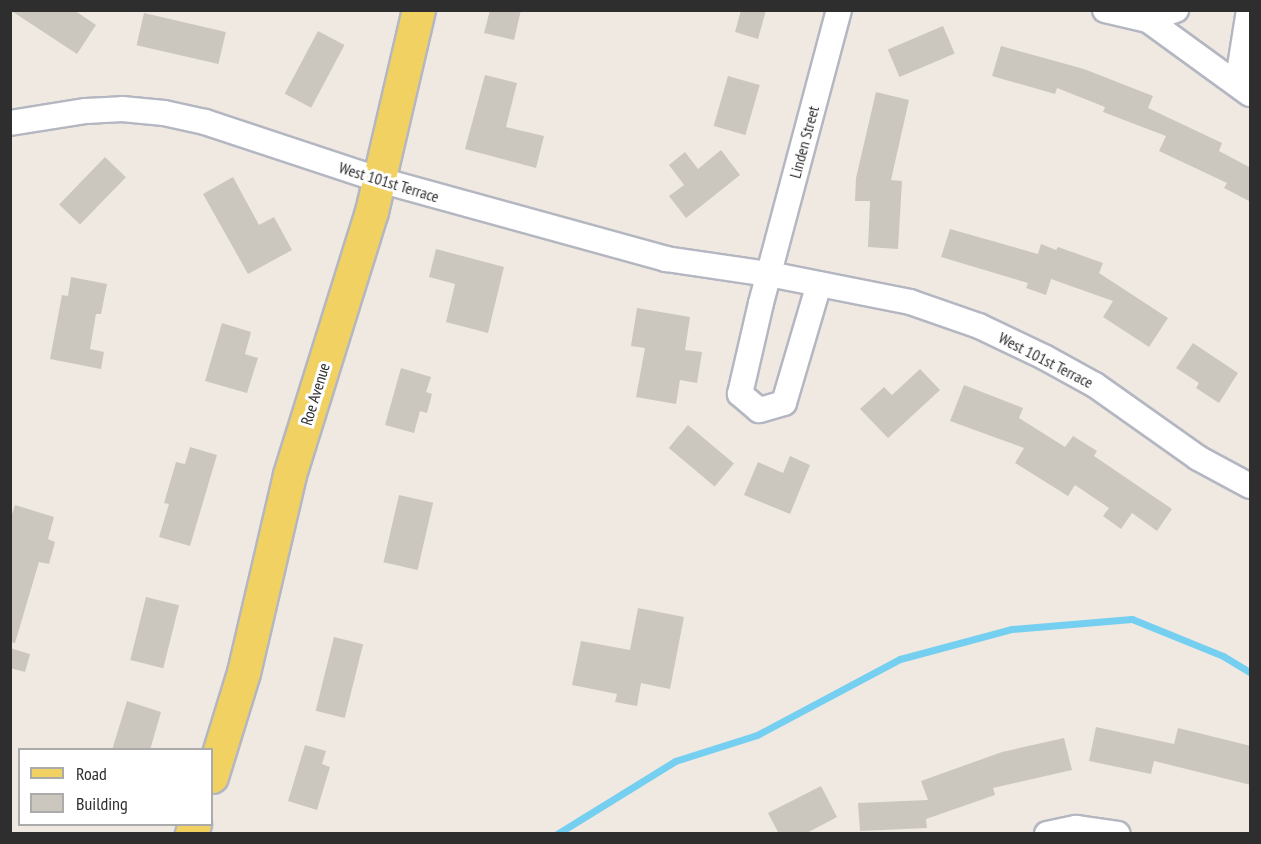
<!DOCTYPE html>
<style>
body{margin:0}
#map{position:relative;width:1261px;height:844px;overflow:hidden;background:#efe9e1;font-family:"PT Sans Narrow",sans-serif}
div>[style]{position:absolute}
.stream>*{height:7px;margin:-3.5px;padding:0 3.5px;transform-origin:3.5px;border-radius:3.5px;background:#75cff0}
.building>*{inset:0;background:#cbc7bf;transform-origin:0 0}
.roads{filter:drop-shadow(2px 0 #b4b7c1) drop-shadow(-2px 0 #b4b7c1) drop-shadow(0 2px #b4b7c1) drop-shadow(0 -2px #b4b7c1)}
.minor>*{height:24px;margin:-12px;padding:0 12px;transform-origin:12px;border-radius:12px;background:#fff}
.major>*{height:32px;margin:-16px;padding:0 16px;transform-origin:16px;border-radius:16px;background:#f2d163}
span{translate:-50% -50%;white-space:nowrap;text-align:center;line-height:1.15;-webkit-text-stroke:6px #fff;paint-order:stroke}
.street-label{font-size:16px;color:#2e2e2e}
.frame{position:absolute;inset:0;border:12px solid #2e2e2e;pointer-events:none}
.legend{position:absolute;left:18px;top:748px;width:195px;height:78px;box-sizing:border-box;background:#fff;border:2px solid #ababab;margin:0;padding:8px 10px;list-style:none;font-size:18px;color:#2e2e2e}
.legend li{display:flex;align-items:center;gap:12px;height:30px}
.legend b{width:30px;border:2px solid #ababab}
</style>
<div id="map">
<div class="stream">
<i style="left:557px;top:834px;width:139px;rotate:-31.7deg"></i>
<i style="left:675px;top:761px;width:86px;rotate:-17.6deg"></i>
<i style="left:757px;top:735px;width:162px;rotate:-28deg"></i>
<i style="left:900px;top:659px;width:116px;rotate:-15deg"></i>
<i style="left:1012px;top:629px;width:120px;rotate:-4.8deg"></i>
<i style="left:1132px;top:619px;width:98px;rotate:22.1deg"></i>
<i style="left:1223px;top:656px;width:31px;rotate:31deg"></i>
</div>
<div class="building">
<i style="clip-path:polygon(10px 10px,74px 10px,96px 25px,77px 54px)"></i>
<i style="clip-path:polygon(490px 10px,521px 10px,514px 40px,484px 33px)"></i>
<i style="clip-path:polygon(741px 10px,766px 10px,758px 39px,735px 32px)"></i>
<i style="left:144px;top:13px;width:84px;height:33px;rotate:13deg"></i>
<i style="left:943px;top:26px;width:30px;height:60px;rotate:67deg"></i>
<i style="left:318px;top:31px;width:30px;height:71px;rotate:28deg"></i>
<i style="clip-path:polygon(1001px 46px,1084px 69px,1153px 96px,1148px 108px,1222px 143px,1219px 151px,1251px 168px,1251px 202px,1224px 188px,1227px 183px,1159px 151px,1166px 136px,1103px 112px,1105px 107px,1057px 88px,1055px 94px,992px 76px)"></i>
<i style="clip-path:polygon(485px 75px,517px 83px,506px 127px,544px 136px,536px 168px,465px 149px)"></i>
<i style="left:728px;top:76px;width:33px;height:52px;rotate:16deg"></i>
<i style="clip-path:polygon(876px 92px,909px 100px,891px 180px,902px 181px,898px 249px,868px 247px,870px 201px,855px 201px,856px 178px)"></i>
<i style="clip-path:polygon(721px 150px,740px 175px,686px 218px,669px 196px,684px 185px,669px 165px,685px 152px,698px 169px)"></i>
<i style="left:105px;top:157px;width:29px;height:66px;rotate:44deg"></i>
<i style="clip-path:polygon(233px 177px,259px 225px,274px 217px,292px 250px,248px 274px,203px 194px)"></i>
<i style="clip-path:polygon(950px 229px,1038px 254px,1041px 244px,1056px 250px,1058px 247px,1103px 263px,1099px 273px,1168px 318px,1149px 347px,1103px 317px,1113px 301px,1051px 279px,1046px 295px,1026px 288px,1028px 283px,941px 257px)"></i>
<i style="clip-path:polygon(436px 249px,504px 267px,488px 333px,446px 322px,455px 284px,429px 277px)"></i>
<i style="clip-path:polygon(71px 277px,107px 284px,101px 314px,96px 314px,90px 349px,104px 352px,101px 369px,50px 359px,62px 295px,68px 296px)"></i>
<i style="clip-path:polygon(637px 308px,690px 317px,685px 350px,702px 352px,697px 383px,680px 380px,676px 404px,636px 397px,645px 348px,631px 346px)"></i>
<i style="clip-path:polygon(222px 323px,251px 332px,245px 354px,258px 358px,247px 393px,205px 381px)"></i>
<i style="clip-path:polygon(1193px 343px,1238px 373px,1219px 403px,1196px 388px,1199px 383px,1176px 368px)"></i>
<i style="clip-path:polygon(401px 368px,431px 377px,426px 392px,432px 394px,427px 413px,420px 411px,414px 433px,385px 425px)"></i>
<i style="clip-path:polygon(920px 369px,940px 390px,888px 438px,860px 409px,884px 387px,892px 395px)"></i>
<i style="clip-path:polygon(964px 385px,1023px 408px,1019px 418px,1065px 447px,1073px 436px,1097px 451px,1094px 456px,1172px 509px,1157px 531px,1132px 513px,1121px 529px,1103px 516px,1109px 508px,1075px 485px,1068px 496px,1015px 463px,1024px 448px,950px 421px)"></i>
<i style="left:688px;top:425px;width:60px;height:30px;rotate:40deg"></i>
<i style="clip-path:polygon(190px 447px,217px 455px,190px 546px,159px 537px,169px 504px,164px 503px,176px 462px,185px 464px)"></i>
<i style="clip-path:polygon(790px 456px,810px 465px,790px 514px,744px 495px,758px 462px,783px 473px)"></i>
<i style="left:399px;top:495px;width:35px;height:69px;rotate:13deg"></i>
<i style="clip-path:polygon(15px 505px,54px 517px,48px 539px,55px 542px,49px 564px,39px 562px,15px 643px,10px 642px,10px 520px)"></i>
<i style="left:146px;top:597px;width:34px;height:65px;rotate:14deg"></i>
<i style="clip-path:polygon(638px 608px,684px 617px,670px 689px,641px 683px,637px 706px,615px 702px,617px 694px,572px 685px,581px 641px,630px 650px)"></i>
<i style="left:334px;top:637px;width:30px;height:76px;rotate:14deg"></i>
<i style="clip-path:polygon(10px 648px,30px 654px,25px 672px,10px 668px)"></i>
<i style="clip-path:polygon(127px 701px,161px 712px,150px 750px,112px 750px)"></i>
<i style="clip-path:polygon(1096px 727px,1174px 744px,1178px 728px,1251px 746px,1251px 785px,1154px 761px,1151px 774px,1089px 761px)"></i>
<i style="clip-path:polygon(1064px 738px,1072px 770px,993px 788px,995px 795px,926px 819px,927px 828px,860px 831px,858px 803px,928px 800px,921px 781px,1002px 752px)"></i>
<i style="clip-path:polygon(305px 745px,326px 751px,322px 764px,330px 767px,317px 810px,288px 801px)"></i>
<i style="clip-path:polygon(821px 786px,837px 817px,805px 834px,779px 834px,768px 813px)"></i>
</div>
<div class="roads">
<div class="minor">
<i style="left:1105px;top:10px;width:44px;rotate:13.1deg"></i>
<i style="left:1148px;top:20px;width:126px;rotate:36deg"></i>
<i style="left:1148px;top:20px;width:30px;rotate:-20deg"></i>
<i style="left:1242px;top:88px;width:21px;rotate:-95deg"></i>
<i style="left:1240px;top:67px;width:58px;rotate:-81deg"></i>
<i style="left:10px;top:123px;width:77px;rotate:-9deg"></i>
<i style="left:86px;top:111px;width:36px;rotate:-3deg"></i>
<i style="left:122px;top:109px;width:42px;rotate:5.4deg"></i>
<i style="left:164px;top:113px;width:42px;rotate:12.4deg"></i>
<i style="left:205px;top:122px;width:184px;rotate:18.3deg"></i>
<i style="left:380px;top:180px;width:297px;rotate:15.4deg"></i>
<i style="left:666px;top:259px;width:104px;rotate:8.3deg"></i>
<i style="left:769px;top:274px;width:144px;rotate:11.2deg"></i>
<i style="left:910px;top:302px;width:73px;rotate:19.2deg"></i>
<i style="left:979px;top:326px;width:72px;rotate:25.5deg"></i>
<i style="left:1044px;top:357px;width:58px;rotate:28.8deg"></i>
<i style="left:1095px;top:385px;width:126px;rotate:35.3deg"></i>
<i style="left:1198px;top:458px;width:59px;rotate:28.3deg"></i>
<i style="left:819px;top:284px;width:124px;rotate:106.4deg"></i>
<i style="left:784px;top:403px;width:26px;rotate:164deg"></i>
<i style="left:759px;top:410px;width:25px;rotate:-140deg"></i>
<i style="left:740px;top:394px;width:93px;rotate:-77deg"></i>
<i style="left:761px;top:303px;width:303px;rotate:-75.1deg"></i>
<i style="left:1047px;top:834px;width:30px;rotate:-12deg"></i>
<i style="left:1076px;top:828px;width:42px;rotate:8.1deg"></i>
</div>
<div class="major">
<i style="left:212px;top:777px;width:109px;rotate:-72.9deg"></i>
<i style="left:244px;top:673px;width:203px;rotate:-76.9deg"></i>
<i style="left:290px;top:475px;width:275px;rotate:-72.7deg"></i>
<i style="left:372px;top:212px;width:207px;rotate:-76.9deg"></i>
<i style="left:192px;top:834px;width:10px;rotate:-73deg"></i>
</div>
</div>
<div class="street-label">
<span style="left:804px;top:142px;rotate:-75deg">Linden Street</span>
<span style="left:389px;top:182px;rotate:17deg">West 101st Terrace</span>
<span style="left:1046px;top:360px;rotate:27deg">West 101st Terrace</span>
<span style="left:315px;top:394px;rotate:-73deg">Roe Avenue</span>
</div>
<div class="frame"></div>
<ul class="legend">
<li><b style="height:8px;background:#f2d163"></b>Road</li>
<li><b style="height:16px;background:#cbc7bf"></b>Building</li>
</ul>
</div>
